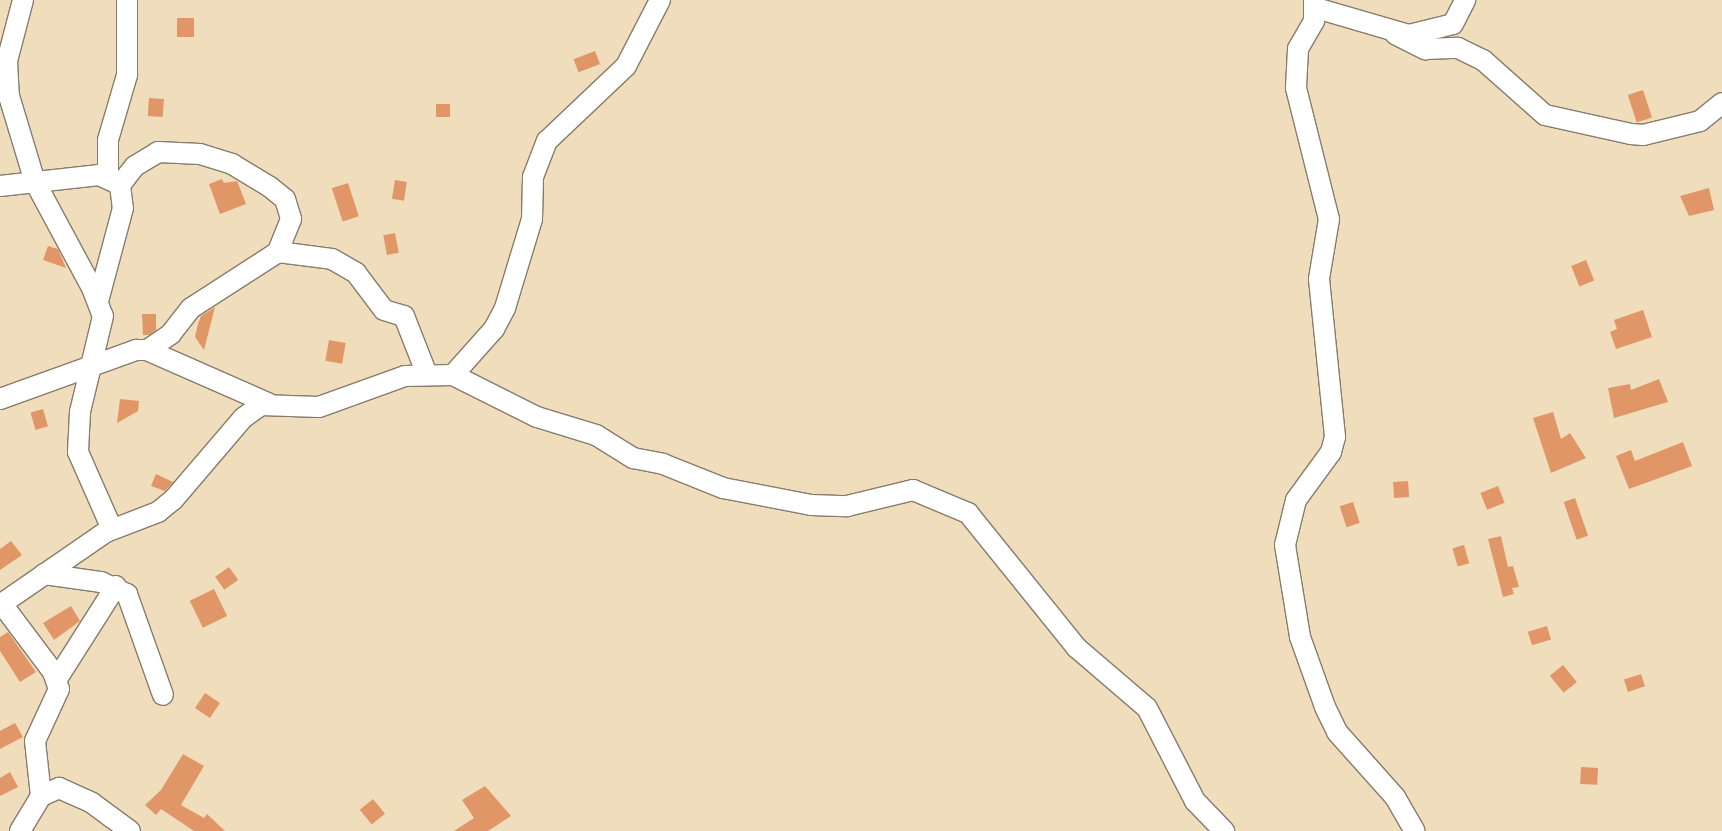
<!DOCTYPE html>
<style>
body{margin:0}
#map{position:relative;width:1722px;height:831px;overflow:hidden;background:#f0ddbc;font-family:"EB Garamond",serif}
div>[style]{position:absolute}
.building>*{inset:0;background:#e19667;transform-origin:0 0}
.roads{filter:drop-shadow(1px 0 #867c6c) drop-shadow(-1px 0 #867c6c) drop-shadow(0 1px #867c6c) drop-shadow(0 -1px #867c6c)}
.minor>*{height:20px;margin:-10px;padding:0 10px;transform-origin:10px;border-radius:10px;background:#fff}
span{translate:-50% -50%;white-space:nowrap;text-align:center;line-height:1.15;-webkit-text-stroke:4px #fdfcf7;paint-order:stroke}
</style>
<div id="map">
<div class="building">
<i style="left:177px;top:18px;width:17px;height:19px"></i>
<i style="left:595px;top:51px;width:14px;height:23px;rotate:69deg"></i>
<i style="left:1643px;top:90px;width:29px;height:16px;rotate:72deg"></i>
<i style="left:149px;top:98px;width:15px;height:18px;rotate:4deg"></i>
<i style="left:450px;top:104px;width:13px;height:14px;rotate:90deg"></i>
<i style="clip-path:polygon(222px 179px,224px 183px,237px 181px,246px 204px,220px 214px,209px 184px)"></i>
<i style="left:395px;top:180px;width:12px;height:19px;rotate:9deg"></i>
<i style="left:348px;top:183px;width:35px;height:17px;rotate:72deg"></i>
<i style="clip-path:polygon(1709px 188px,1714px 210px,1689px 216px,1680px 196px)"></i>
<i style="left:395px;top:233px;width:20px;height:12px;rotate:79deg"></i>
<i style="clip-path:polygon(48px 246px,58px 249px,66px 268px,43px 260px)"></i>
<i style="left:1586px;top:260px;width:22px;height:16px;rotate:68deg"></i>
<i style="clip-path:polygon(215px 307px,204px 350px,195px 337px,198px 324px,201px 316px)"></i>
<i style="clip-path:polygon(1643px 310px,1652px 337px,1616px 349px,1610px 332px,1617px 329px,1614px 320px)"></i>
<i style="clip-path:polygon(142px 314px,156px 314px,156px 330px,149px 335px,143px 335px)"></i>
<i style="left:329px;top:340px;width:17px;height:21px;rotate:10deg"></i>
<i style="clip-path:polygon(1659px 379px,1668px 402px,1614px 418px,1608px 388px,1630px 384px,1631px 390px)"></i>
<i style="clip-path:polygon(120px 399px,139px 401px,138px 411px,117px 423px)"></i>
<i style="left:43px;top:409px;width:18px;height:13px;rotate:74deg"></i>
<i style="clip-path:polygon(1553px 412px,1561px 439px,1570px 433px,1586px 458px,1551px 473px,1533px 418px)"></i>
<i style="clip-path:polygon(1683px 442px,1692px 466px,1629px 489px,1616px 456px,1631px 450px,1635px 461px)"></i>
<i style="clip-path:polygon(156px 474px,173px 482px,165px 491px,151px 486px)"></i>
<i style="left:1408px;top:481px;width:16px;height:15px;rotate:86deg"></i>
<i style="left:1498px;top:486px;width:18px;height:19px;rotate:68deg"></i>
<i style="left:1575px;top:498px;width:40px;height:12px;rotate:71deg"></i>
<i style="left:1353px;top:502px;width:22px;height:14px;rotate:72deg"></i>
<i style="clip-path:polygon(1501px 536px,1508px 567px,1513px 566px,1519px 587px,1512px 588px,1514px 594px,1503px 597px,1488px 539px)"></i>
<i style="clip-path:polygon(11px 541px,22px 555px,0 570px,0 549px)"></i>
<i style="left:1464px;top:545px;width:19px;height:12px;rotate:74deg"></i>
<i style="left:229px;top:567px;width:16px;height:17px;rotate:55deg"></i>
<i style="left:214px;top:589px;width:30px;height:27px;rotate:64deg"></i>
<i style="clip-path:polygon(71px 606px,80px 621px,54px 640px,43px 623px)"></i>
<i style="left:1547px;top:626px;width:14px;height:20px;rotate:73deg"></i>
<i style="clip-path:polygon(8px 632px,36px 672px,20px 682px,0 651px,0 637px)"></i>
<i style="left:1563px;top:665px;width:22px;height:17px;rotate:51deg"></i>
<i style="left:1641px;top:674px;width:13px;height:18px;rotate:72deg"></i>
<i style="left:205px;top:693px;width:18px;height:18px;rotate:34deg"></i>
<i style="clip-path:polygon(15px 723px,23px 737px,0 749px,0 731px)"></i>
<i style="clip-path:polygon(183px 754px,204px 766px,181px 805px,204px 818px,207px 814px,225px 831px,194px 831px,161px 809px,156px 815px,145px 805px,161px 790px)"></i>
<i style="left:1581px;top:767px;width:17px;height:17px;rotate:3deg"></i>
<i style="clip-path:polygon(10px 772px,18px 787px,0 796px,0 778px)"></i>
<i style="clip-path:polygon(485px 786px,511px 816px,488px 831px,454px 831px,474px 818px,462px 800px)"></i>
<i style="left:373px;top:799px;width:19px;height:17px;rotate:51deg"></i>
</div>
<div class="roads">
<div class="minor">
<i style="left:23px;top:0;width:63px;rotate:104.7deg"></i>
<i style="left:7px;top:61px;width:35px;rotate:87deg"></i>
<i style="left:9px;top:96px;width:90px;rotate:73.2deg"></i>
<i style="left:35px;top:182px;width:120px;rotate:61.7deg"></i>
<i style="left:92px;top:288px;width:30px;rotate:69deg"></i>
<i style="left:103px;top:316px;width:99px;rotate:103.5deg"></i>
<i style="left:80px;top:412px;width:40px;rotate:92.9deg"></i>
<i style="left:78px;top:452px;width:84px;rotate:66.2deg"></i>
<i style="left:1314px;top:0;width:21px;rotate:90deg"></i>
<i style="left:1314px;top:21px;width:32px;rotate:120deg"></i>
<i style="left:1298px;top:49px;width:39px;rotate:93deg"></i>
<i style="left:1296px;top:88px;width:135px;rotate:75.9deg"></i>
<i style="left:1329px;top:219px;width:61px;rotate:99.5deg"></i>
<i style="left:1319px;top:279px;width:159px;rotate:84.2deg"></i>
<i style="left:1335px;top:437px;width:16px;rotate:105deg"></i>
<i style="left:1331px;top:452px;width:59px;rotate:126.1deg"></i>
<i style="left:1296px;top:500px;width:46px;rotate:103.7deg"></i>
<i style="left:1285px;top:545px;width:93px;rotate:80.7deg"></i>
<i style="left:1300px;top:637px;width:74px;rotate:70.3deg"></i>
<i style="left:1325px;top:707px;width:28px;rotate:64deg"></i>
<i style="left:1337px;top:732px;width:87px;rotate:48.3deg"></i>
<i style="left:1395px;top:797px;width:39px;rotate:60deg"></i>
<i style="left:1316px;top:8px;width:97px;rotate:16.2deg"></i>
<i style="left:1409px;top:35px;width:45px;rotate:-14deg"></i>
<i style="left:1453px;top:24px;width:27px;rotate:-63deg"></i>
<i style="left:1395px;top:34px;width:34px;rotate:27deg"></i>
<i style="left:1425px;top:49px;width:33px;rotate:-2deg"></i>
<i style="left:1458px;top:48px;width:28px;rotate:26deg"></i>
<i style="left:1483px;top:60px;width:83px;rotate:41.6deg"></i>
<i style="left:1545px;top:115px;width:88px;rotate:12.5deg"></i>
<i style="left:1631px;top:134px;width:12px;rotate:5deg"></i>
<i style="left:1643px;top:135px;width:59px;rotate:-13.8deg"></i>
<i style="left:1700px;top:121px;width:28px;rotate:-39deg"></i>
<i style="left:108px;top:176px;width:36px;rotate:-90deg"></i>
<i style="left:108px;top:140px;width:68px;rotate:-73.7deg"></i>
<i style="left:127px;top:75px;width:75px;rotate:-90deg"></i>
<i style="left:120px;top:185px;width:24px;rotate:-52deg"></i>
<i style="left:135px;top:166px;width:27px;rotate:-31deg"></i>
<i style="left:158px;top:152px;width:42px;rotate:2.7deg"></i>
<i style="left:200px;top:154px;width:34px;rotate:17deg"></i>
<i style="left:232px;top:164px;width:44px;rotate:31.2deg"></i>
<i style="left:270px;top:187px;width:19px;rotate:39deg"></i>
<i style="left:285px;top:199px;width:21px;rotate:73deg"></i>
<i style="left:291px;top:219px;width:35px;rotate:112deg"></i>
<i style="left:278px;top:252px;width:103px;rotate:147.2deg"></i>
<i style="left:191px;top:308px;width:33px;rotate:128deg"></i>
<i style="left:171px;top:334px;width:29px;rotate:146deg"></i>
<i style="left:0;top:186px;width:100px;rotate:-6.3deg"></i>
<i style="left:99px;top:175px;width:23px;rotate:25deg"></i>
<i style="left:120px;top:185px;width:23px;rotate:83deg"></i>
<i style="left:123px;top:208px;width:96px;rotate:105deg"></i>
<i style="left:278px;top:252px;width:54px;rotate:7.4deg"></i>
<i style="left:332px;top:259px;width:28px;rotate:30deg"></i>
<i style="left:356px;top:273px;width:46px;rotate:52.9deg"></i>
<i style="left:384px;top:310px;width:21px;rotate:17deg"></i>
<i style="left:404px;top:316px;width:60px;rotate:68.6deg"></i>
<i style="left:453px;top:375px;width:62px;rotate:-48.3deg"></i>
<i style="left:494px;top:329px;width:24px;rotate:-62deg"></i>
<i style="left:505px;top:308px;width:93px;rotate:-73.1deg"></i>
<i style="left:532px;top:219px;width:42px;rotate:-88.6deg"></i>
<i style="left:533px;top:177px;width:39px;rotate:-69deg"></i>
<i style="left:547px;top:141px;width:109px;rotate:-43.5deg"></i>
<i style="left:626px;top:66px;width:74px;rotate:-62.7deg"></i>
<i style="left:0;top:399px;width:145px;rotate:-19.8deg"></i>
<i style="left:136px;top:350px;width:11px"></i>
<i style="left:147px;top:350px;width:132px;rotate:23.7deg"></i>
<i style="left:44px;top:574px;width:58px;rotate:8deg"></i>
<i style="left:101px;top:582px;width:29px;rotate:25deg"></i>
<i style="left:127px;top:594px;width:107px;rotate:70.4deg"></i>
<i style="left:2px;top:604px;width:85px;rotate:53.1deg"></i>
<i style="left:53px;top:672px;width:18px;rotate:71deg"></i>
<i style="left:59px;top:689px;width:57px;rotate:114.8deg"></i>
<i style="left:35px;top:741px;width:55px;rotate:83.8deg"></i>
<i style="left:0;top:605px;width:129px;rotate:-34.6deg"></i>
<i style="left:106px;top:532px;width:56px;rotate:-21deg"></i>
<i style="left:158px;top:512px;width:19px;rotate:-39deg"></i>
<i style="left:173px;top:500px;width:108px;rotate:-49.5deg"></i>
<i style="left:243px;top:418px;width:22px;rotate:-36deg"></i>
<i style="left:261px;top:405px;width:58px;rotate:2deg"></i>
<i style="left:319px;top:407px;width:91px;rotate:-19.8deg"></i>
<i style="left:405px;top:376px;width:48px;rotate:-1.2deg"></i>
<i style="left:453px;top:375px;width:94px;rotate:26.6deg"></i>
<i style="left:537px;top:417px;width:62px;rotate:17deg"></i>
<i style="left:596px;top:435px;width:44px;rotate:31.9deg"></i>
<i style="left:633px;top:458px;width:31px;rotate:11deg"></i>
<i style="left:663px;top:464px;width:65px;rotate:21.8deg"></i>
<i style="left:723px;top:488px;width:90px;rotate:10.9deg"></i>
<i style="left:811px;top:505px;width:36px;rotate:2deg"></i>
<i style="left:847px;top:506px;width:68px;rotate:-13.6deg"></i>
<i style="left:913px;top:490px;width:60px;rotate:22.7deg"></i>
<i style="left:968px;top:513px;width:174px;rotate:51.1deg"></i>
<i style="left:1077px;top:648px;width:92px;rotate:40.6deg"></i>
<i style="left:1147px;top:708px;width:105px;rotate:62.7deg"></i>
<i style="left:1195px;top:801px;width:42px;rotate:46deg"></i>
<i style="left:57px;top:679px;width:110px;rotate:-57.6deg"></i>
<i style="left:20px;top:831px;width:41px;rotate:-59deg"></i>
<i style="left:41px;top:796px;width:20px;rotate:-24deg"></i>
<i style="left:59px;top:788px;width:36px;rotate:24deg"></i>
<i style="left:92px;top:803px;width:47px;rotate:36.4deg"></i>
</div>
</div>
</div>
